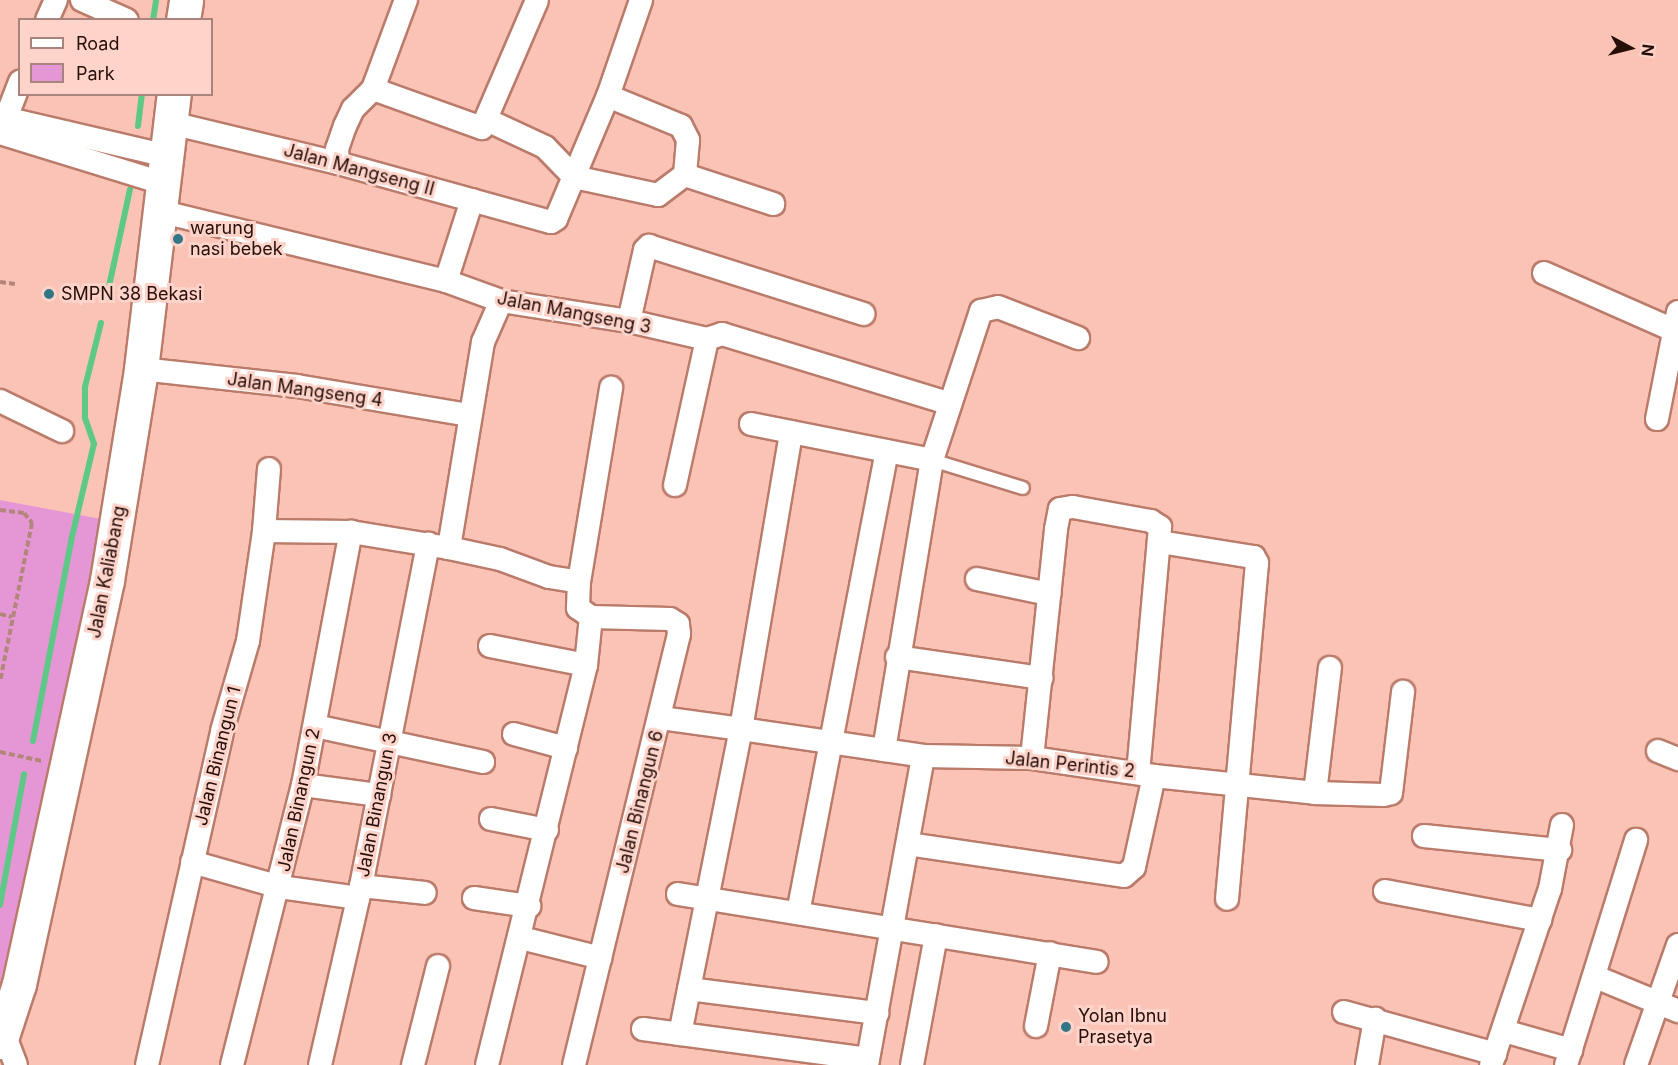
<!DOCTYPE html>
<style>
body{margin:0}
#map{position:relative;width:1678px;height:1065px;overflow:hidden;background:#fac3b5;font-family:Inter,sans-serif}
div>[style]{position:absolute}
.green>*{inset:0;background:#e597d5}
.stream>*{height:6px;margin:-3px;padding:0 3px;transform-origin:3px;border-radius:3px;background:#5ec987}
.path>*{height:4px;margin-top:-2px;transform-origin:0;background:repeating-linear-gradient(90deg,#b3867b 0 6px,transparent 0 9px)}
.roads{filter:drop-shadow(2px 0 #ba7b6b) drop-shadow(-2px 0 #ba7b6b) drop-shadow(0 2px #ba7b6b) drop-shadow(0 -2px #ba7b6b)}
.lane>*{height:12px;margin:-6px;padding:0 6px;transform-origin:6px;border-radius:6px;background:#fff}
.street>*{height:22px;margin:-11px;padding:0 11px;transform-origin:11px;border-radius:11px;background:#fff}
.primary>*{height:33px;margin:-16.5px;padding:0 16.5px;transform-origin:16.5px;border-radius:16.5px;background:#fff}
.dots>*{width:16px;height:16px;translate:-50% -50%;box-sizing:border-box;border:3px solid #fed3c9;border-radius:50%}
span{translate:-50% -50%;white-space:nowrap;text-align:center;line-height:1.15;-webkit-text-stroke:6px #fed3c9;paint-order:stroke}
.street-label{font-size:18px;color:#260e09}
.poi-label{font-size:18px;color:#260e09}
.left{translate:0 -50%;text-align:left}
.legend{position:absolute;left:18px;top:18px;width:195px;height:78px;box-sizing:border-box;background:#fed3c9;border:2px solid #a8847c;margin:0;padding:8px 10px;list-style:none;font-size:18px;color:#260e09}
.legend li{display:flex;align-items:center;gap:12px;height:30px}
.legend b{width:30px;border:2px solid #a8847c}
.north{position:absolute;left:1600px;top:18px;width:60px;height:60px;-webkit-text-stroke:4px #fed3c9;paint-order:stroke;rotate:97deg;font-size:16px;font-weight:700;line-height:24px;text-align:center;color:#260e09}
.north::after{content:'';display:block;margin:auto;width:21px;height:27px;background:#260e09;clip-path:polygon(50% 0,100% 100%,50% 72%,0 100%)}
</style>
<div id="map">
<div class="green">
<i style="clip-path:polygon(0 500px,101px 519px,47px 783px,0 984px)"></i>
</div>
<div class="stream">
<i style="left:153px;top:20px;width:20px;rotate:-81deg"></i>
<i style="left:138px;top:126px;width:32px;rotate:-83deg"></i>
<i style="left:108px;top:291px;width:104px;rotate:-77.8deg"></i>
<i style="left:33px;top:741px;width:204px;rotate:-79.2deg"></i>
<i style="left:71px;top:541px;width:100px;rotate:-76.7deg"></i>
<i style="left:94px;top:444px;width:28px;rotate:-109deg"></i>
<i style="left:85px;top:418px;width:31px;rotate:-90deg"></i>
<i style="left:85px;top:387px;width:66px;rotate:-76deg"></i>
<i style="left:0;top:905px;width:133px;rotate:-79.6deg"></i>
</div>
<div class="path">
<i style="left:0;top:282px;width:15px;rotate:8deg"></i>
<i style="left:0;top:510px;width:24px;rotate:7deg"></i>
<i style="left:24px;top:513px;width:13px;rotate:51deg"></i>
<i style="left:32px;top:523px;width:161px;rotate:101.4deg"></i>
<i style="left:0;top:614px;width:12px;rotate:14deg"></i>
<i style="left:0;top:752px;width:43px;rotate:12.1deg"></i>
</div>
<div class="roads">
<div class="lane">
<i style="left:932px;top:460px;width:95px;rotate:17.1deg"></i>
</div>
<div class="street">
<i style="left:82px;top:0;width:49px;rotate:24deg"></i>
<i style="left:47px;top:20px;width:22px;rotate:-66deg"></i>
<i style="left:373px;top:89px;width:116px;rotate:19.7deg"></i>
<i style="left:482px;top:128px;width:139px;rotate:-66.7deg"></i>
<i style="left:608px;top:96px;width:79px;rotate:22.3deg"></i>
<i style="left:681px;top:126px;width:16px;rotate:63deg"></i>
<i style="left:688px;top:140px;width:35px;rotate:95deg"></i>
<i style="left:0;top:117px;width:172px;rotate:13.1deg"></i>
<i style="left:487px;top:120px;width:64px;rotate:25deg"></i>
<i style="left:545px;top:147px;width:42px;rotate:46deg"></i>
<i style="left:574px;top:177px;width:86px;rotate:12.1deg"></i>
<i style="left:658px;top:195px;width:34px;rotate:-37deg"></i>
<i style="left:685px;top:175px;width:93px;rotate:18.2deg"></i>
<i style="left:171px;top:123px;width:172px;rotate:13.5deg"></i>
<i style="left:338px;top:163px;width:221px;rotate:15.5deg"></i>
<i style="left:551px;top:222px;width:6px;rotate:-31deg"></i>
<i style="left:556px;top:219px;width:134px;rotate:-67.1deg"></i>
<i style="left:608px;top:96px;width:102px;rotate:-71deg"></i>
<i style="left:1px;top:131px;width:53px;rotate:-68.8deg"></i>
<i style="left:0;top:133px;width:174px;rotate:17.1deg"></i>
<i style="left:338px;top:163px;width:14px;rotate:-94deg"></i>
<i style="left:337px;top:149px;width:24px;rotate:-71deg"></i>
<i style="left:345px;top:126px;width:19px;rotate:-65deg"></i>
<i style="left:353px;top:109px;width:28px;rotate:-45deg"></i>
<i style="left:373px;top:89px;width:95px;rotate:-69.7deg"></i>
<i style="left:163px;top:212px;width:291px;rotate:13.7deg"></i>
<i style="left:446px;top:281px;width:59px;rotate:20deg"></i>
<i style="left:501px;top:301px;width:130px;rotate:8.9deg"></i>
<i style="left:629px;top:321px;width:80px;rotate:13deg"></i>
<i style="left:707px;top:339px;width:16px;rotate:-18deg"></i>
<i style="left:722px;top:334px;width:236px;rotate:17deg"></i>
<i style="left:1544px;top:273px;width:146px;rotate:23.8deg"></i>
<i style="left:446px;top:281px;width:85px;rotate:-72.2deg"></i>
<i style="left:501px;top:301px;width:45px;rotate:113.7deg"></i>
<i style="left:483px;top:342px;width:209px;rotate:99.4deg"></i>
<i style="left:449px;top:548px;width:52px;rotate:12.2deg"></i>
<i style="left:500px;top:559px;width:52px;rotate:20.2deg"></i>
<i style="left:549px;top:577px;width:30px;rotate:9deg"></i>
<i style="left:629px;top:321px;width:73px;rotate:-77.3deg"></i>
<i style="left:645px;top:250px;width:6px;rotate:-45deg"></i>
<i style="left:649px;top:246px;width:225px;rotate:17.6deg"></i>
<i style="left:141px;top:369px;width:157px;rotate:6.2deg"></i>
<i style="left:297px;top:386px;width:174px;rotate:9.6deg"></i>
<i style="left:0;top:401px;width:69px;rotate:25.8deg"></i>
<i style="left:1657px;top:419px;width:109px;rotate:-78.9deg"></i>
<i style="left:751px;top:424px;width:185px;rotate:11.2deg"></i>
<i style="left:932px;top:460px;width:157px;rotate:-71.8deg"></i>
<i style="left:981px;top:311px;width:17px;rotate:-13deg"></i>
<i style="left:998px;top:307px;width:86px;rotate:21.2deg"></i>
<i style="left:675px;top:485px;width:149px;rotate:-77.6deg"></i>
<i style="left:264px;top:531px;width:62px;rotate:-85.4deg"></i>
<i style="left:1160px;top:542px;width:95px;rotate:9.1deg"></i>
<i style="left:1254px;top:557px;width:7px;rotate:63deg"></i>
<i style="left:1257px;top:563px;width:337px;rotate:95.1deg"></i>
<i style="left:977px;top:579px;width:74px;rotate:11.8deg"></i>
<i style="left:490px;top:646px;width:98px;rotate:11.2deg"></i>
<i style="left:897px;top:657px;width:146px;rotate:8.3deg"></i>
<i style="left:661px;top:718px;width:81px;rotate:7.8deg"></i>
<i style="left:741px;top:729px;width:301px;rotate:-80.4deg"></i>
<i style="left:315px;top:726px;width:172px;rotate:12.1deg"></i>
<i style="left:514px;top:734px;width:54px;rotate:15.1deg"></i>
<i style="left:884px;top:750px;width:294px;rotate:-80.6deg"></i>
<i style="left:1658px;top:751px;width:22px;rotate:22deg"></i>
<i style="left:1032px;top:758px;width:230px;rotate:-84deg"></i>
<i style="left:1056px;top:529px;width:20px;rotate:-79deg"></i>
<i style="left:1060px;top:509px;width:13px;rotate:-9deg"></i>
<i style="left:1073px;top:507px;width:79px;rotate:10.2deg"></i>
<i style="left:1151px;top:521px;width:11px;rotate:34deg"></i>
<i style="left:1160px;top:527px;width:246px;rotate:95.1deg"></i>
<i style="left:303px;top:785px;width:77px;rotate:7.5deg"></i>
<i style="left:1315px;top:793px;width:126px;rotate:-83.2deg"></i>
<i style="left:491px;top:819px;width:57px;rotate:11.1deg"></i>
<i style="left:1424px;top:836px;width:137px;rotate:5.9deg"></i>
<i style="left:908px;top:844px;width:218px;rotate:8.4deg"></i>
<i style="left:1124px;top:876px;width:13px;rotate:-42deg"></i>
<i style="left:1134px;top:867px;width:93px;rotate:-77.6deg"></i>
<i style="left:192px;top:862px;width:91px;rotate:15.9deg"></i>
<i style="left:280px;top:887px;width:79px;rotate:8deg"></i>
<i style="left:361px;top:886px;width:64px;rotate:6.2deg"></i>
<i style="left:1385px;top:891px;width:158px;rotate:10.6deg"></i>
<i style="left:678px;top:894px;width:424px;rotate:9.2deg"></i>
<i style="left:474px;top:898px;width:56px;rotate:8.3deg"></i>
<i style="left:798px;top:913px;width:470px;rotate:-79.1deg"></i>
<i style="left:521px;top:938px;width:82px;rotate:14deg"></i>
<i style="left:1596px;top:977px;width:89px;rotate:22.5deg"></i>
<i style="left:689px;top:989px;width:190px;rotate:7.3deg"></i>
<i style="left:1344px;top:1012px;width:157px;rotate:15.5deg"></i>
<i style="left:1036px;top:1026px;width:74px;rotate:-79.1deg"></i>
<i style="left:643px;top:1029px;width:227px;rotate:7.6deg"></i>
<i style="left:3px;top:1031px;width:36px;rotate:69deg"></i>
<i style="left:1504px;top:1031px;width:70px;rotate:15.8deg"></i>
<i style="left:680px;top:1034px;width:311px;rotate:-78.7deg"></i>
<i style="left:741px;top:729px;width:184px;rotate:8.4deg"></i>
<i style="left:147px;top:1065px;width:342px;rotate:-77.3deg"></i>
<i style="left:222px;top:731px;width:94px;rotate:-73.9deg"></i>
<i style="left:248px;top:641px;width:111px;rotate:-81.7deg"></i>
<i style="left:264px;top:531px;width:87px;rotate:0.7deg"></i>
<i style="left:351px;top:532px;width:99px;rotate:9.3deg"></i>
<i style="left:232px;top:1065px;width:289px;rotate:-75.8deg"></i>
<i style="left:303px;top:785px;width:258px;rotate:-79.3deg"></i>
<i style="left:320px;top:1065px;width:184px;rotate:-77.1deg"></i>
<i style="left:361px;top:886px;width:349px;rotate:-78.9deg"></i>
<i style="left:413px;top:1065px;width:102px;rotate:-75.8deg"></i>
<i style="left:487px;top:1065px;width:412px;rotate:-76.1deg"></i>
<i style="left:586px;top:665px;width:48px;rotate:-84.1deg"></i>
<i style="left:591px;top:617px;width:16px;rotate:-145deg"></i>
<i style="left:578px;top:608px;width:26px;rotate:-88deg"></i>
<i style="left:579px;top:582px;width:197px;rotate:-80.6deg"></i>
<i style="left:574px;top:1065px;width:444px;rotate:-76.3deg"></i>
<i style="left:679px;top:634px;width:10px;rotate:-96deg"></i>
<i style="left:678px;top:624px;width:9px;rotate:-148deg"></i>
<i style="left:670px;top:619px;width:79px;rotate:-178.5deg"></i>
<i style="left:867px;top:1065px;width:314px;rotate:-79.7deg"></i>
<i style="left:923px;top:756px;width:109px;rotate:1.1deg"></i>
<i style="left:1032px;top:758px;width:123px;rotate:8.4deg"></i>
<i style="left:1154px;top:776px;width:162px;rotate:6deg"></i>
<i style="left:1315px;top:793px;width:69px;rotate:1.7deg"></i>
<i style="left:1384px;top:795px;width:7px;rotate:-16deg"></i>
<i style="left:1391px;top:793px;width:102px;rotate:-83.2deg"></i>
<i style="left:912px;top:1065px;width:132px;rotate:-79.5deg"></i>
<i style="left:1367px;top:1065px;width:47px;rotate:-80.1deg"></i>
<i style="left:1491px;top:1065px;width:186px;rotate:-71.5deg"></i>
<i style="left:1550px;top:889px;width:65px;rotate:-79.4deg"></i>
<i style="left:1566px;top:1065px;width:236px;rotate:-72.7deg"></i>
<i style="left:1636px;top:1065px;width:127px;rotate:-70.7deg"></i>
</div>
<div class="primary">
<i style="left:183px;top:20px;width:20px;rotate:-81deg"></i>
<i style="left:0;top:1042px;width:61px;rotate:-71.9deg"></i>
<i style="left:19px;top:984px;width:413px;rotate:-77.7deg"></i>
<i style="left:107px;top:580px;width:214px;rotate:-80.8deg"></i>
<i style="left:141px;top:369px;width:277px;rotate:-83.2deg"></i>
</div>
</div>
<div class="dots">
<i style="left:178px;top:239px;background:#327786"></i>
<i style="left:49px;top:294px;background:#327786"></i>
<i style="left:1066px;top:1027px;background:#327786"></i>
</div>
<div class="street-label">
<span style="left:359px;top:170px;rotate:15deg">Jalan Mangseng II</span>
<span style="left:574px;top:313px;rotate:11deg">Jalan Mangseng 3</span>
<span style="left:305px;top:390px;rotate:8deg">Jalan Mangseng 4</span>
<span style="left:107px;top:572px;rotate:-79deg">Jalan Kaliabang</span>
<span style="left:218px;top:756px;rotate:-76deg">Jalan Binangun 1</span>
<span style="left:1070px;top:765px;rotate:6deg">Jalan Perintis 2</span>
<span style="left:299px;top:800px;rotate:-78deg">Jalan Binangun 2</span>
<span style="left:640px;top:802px;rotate:-76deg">Jalan Binangun 6</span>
<span style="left:377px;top:805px;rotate:-79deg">Jalan Binangun 3</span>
</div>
<div class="poi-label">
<span class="left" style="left:190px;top:239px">warung<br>nasi bebek</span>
<span class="left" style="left:61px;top:294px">SMPN 38 Bekasi</span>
<span class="left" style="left:1078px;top:1027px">Yolan Ibnu<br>Prasetya</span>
</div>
<ul class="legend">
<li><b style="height:8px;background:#fff"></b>Road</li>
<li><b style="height:16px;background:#e597d5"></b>Park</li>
</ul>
<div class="north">N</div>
</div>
